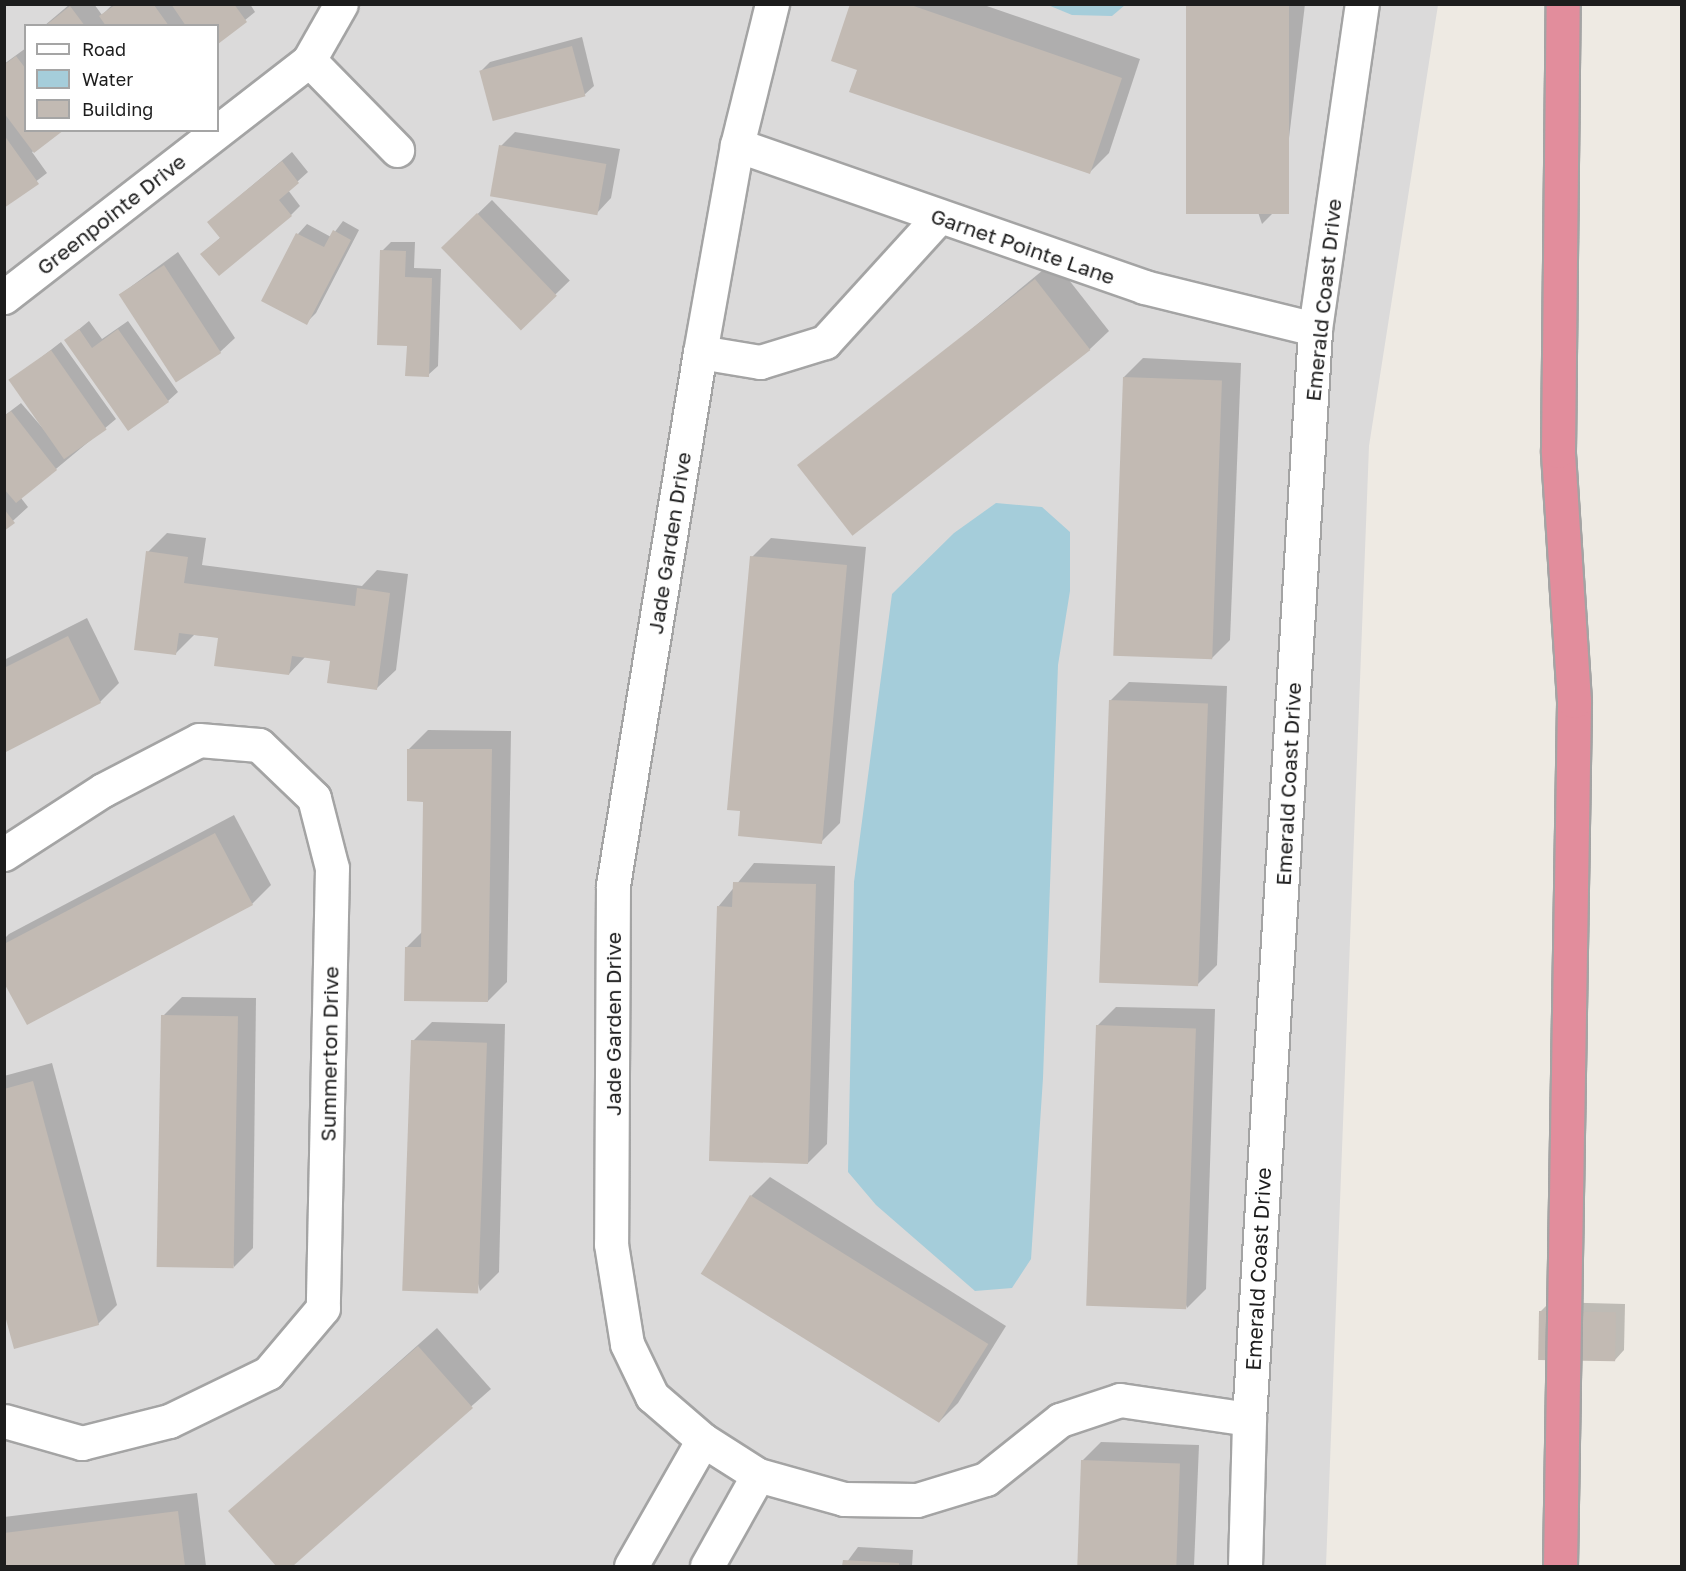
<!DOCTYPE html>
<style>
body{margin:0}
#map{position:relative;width:1686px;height:1571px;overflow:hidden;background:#eeeae3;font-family:"Golos Text",sans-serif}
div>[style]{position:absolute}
.residential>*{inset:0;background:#dbdada}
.water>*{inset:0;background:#a5cdda}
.shadow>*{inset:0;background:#0003;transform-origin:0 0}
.building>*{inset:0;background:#c2bab3;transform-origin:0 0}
.roads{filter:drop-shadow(2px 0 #a4a4a4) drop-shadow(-2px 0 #a4a4a4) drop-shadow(0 2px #a4a4a4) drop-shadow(0 -2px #a4a4a4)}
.minor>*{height:33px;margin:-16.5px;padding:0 16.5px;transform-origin:16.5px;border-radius:16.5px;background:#fff}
.highway>*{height:33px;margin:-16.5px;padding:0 16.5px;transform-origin:16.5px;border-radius:16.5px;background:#e28d9c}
span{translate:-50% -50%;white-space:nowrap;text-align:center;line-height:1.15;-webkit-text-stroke:5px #fff;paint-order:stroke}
.street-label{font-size:21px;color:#1d1d1d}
.frame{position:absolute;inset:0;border:6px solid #1d1d1d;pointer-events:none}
.legend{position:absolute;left:24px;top:24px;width:195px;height:108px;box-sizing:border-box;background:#fff;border:2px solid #a5a5a5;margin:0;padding:8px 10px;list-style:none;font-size:18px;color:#1d1d1d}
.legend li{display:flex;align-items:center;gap:12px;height:30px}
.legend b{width:30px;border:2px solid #a5a5a5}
</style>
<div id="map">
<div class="residential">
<i style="clip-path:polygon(evenodd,5px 5px,1438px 5px,1369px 446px,1326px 1566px,5px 1566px,5px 5px,26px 26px,218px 26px,218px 130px,26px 130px,26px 26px)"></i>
</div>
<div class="water">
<i style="clip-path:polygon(1048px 5px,1125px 4px,1125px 5px,1112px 16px,1072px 15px)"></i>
<i style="clip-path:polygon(996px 503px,1042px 507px,1070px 532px,1070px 591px,1058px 665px,1043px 1078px,1031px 1259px,1012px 1288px,975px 1291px,876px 1205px,848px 1172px,854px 882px,892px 594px,954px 533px)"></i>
</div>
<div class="shadow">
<i style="clip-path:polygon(70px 4px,94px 4px,102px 15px,113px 4px,250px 4px,255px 12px,218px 42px,218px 26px,44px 26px)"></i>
<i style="clip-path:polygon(851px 4px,981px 4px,1140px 59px,1109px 153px,1090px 172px,859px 69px)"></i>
<i style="clip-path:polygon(1188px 4px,1305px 4px,1281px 205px,1262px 224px)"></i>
<i style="clip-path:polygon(582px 37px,594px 86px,584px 95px,481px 71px,490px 62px)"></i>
<i style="clip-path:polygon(26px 48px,26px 130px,61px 130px,32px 152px,47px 173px,4px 206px,4px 64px)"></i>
<i style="clip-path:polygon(515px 132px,620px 149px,611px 198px,597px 213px,501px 146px)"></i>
<i style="clip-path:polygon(292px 152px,308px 172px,288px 190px,300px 206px,291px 215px,202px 254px,221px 237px,209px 222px)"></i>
<i style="left:492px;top:200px;width:112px;height:69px;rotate:46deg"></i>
<i style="clip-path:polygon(343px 221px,359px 230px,316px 313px,306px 323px,263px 300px,298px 234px,307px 224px,331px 237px)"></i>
<i style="clip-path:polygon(391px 242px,415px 242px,414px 268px,441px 269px,438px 366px,428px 375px,408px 345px,382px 251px)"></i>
<i style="clip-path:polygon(178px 252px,235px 338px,220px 352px,121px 294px)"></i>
<i style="clip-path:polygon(1054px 261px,1109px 331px,1090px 349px,802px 469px)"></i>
<i style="clip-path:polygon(89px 321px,102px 339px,128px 321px,178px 392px,168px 401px,66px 340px)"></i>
<i style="clip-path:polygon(61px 342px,116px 419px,21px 498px,28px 507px,4px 529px,4px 416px,21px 403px,53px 440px,11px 381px)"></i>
<i style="clip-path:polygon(1143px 358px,1241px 363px,1230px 640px,1211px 659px,1124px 377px)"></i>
<i style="clip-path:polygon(167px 533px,206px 538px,202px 565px,362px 586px,377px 570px,408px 574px,396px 670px,377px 688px,332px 659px,306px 656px,289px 674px,220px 637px,194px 635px,175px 654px,148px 552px)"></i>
<i style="clip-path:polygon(771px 538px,866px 547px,840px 823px,821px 842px,752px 557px)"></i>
<i style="clip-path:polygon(87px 618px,119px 683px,100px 702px,4px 751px,4px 660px)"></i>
<i style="clip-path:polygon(1129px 682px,1227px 686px,1217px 965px,1198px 984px,1110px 701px)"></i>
<i style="clip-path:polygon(428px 730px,511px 731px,507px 982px,488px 1001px,406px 948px,423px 931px,425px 800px,409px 749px)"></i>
<i style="clip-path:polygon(234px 815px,271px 885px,252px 904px,4px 980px,4px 939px,9px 934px)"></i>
<i style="clip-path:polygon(754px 863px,835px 866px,827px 1144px,808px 1163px,718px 907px)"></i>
<i style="clip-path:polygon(182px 997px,256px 998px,253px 1248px,234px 1267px,163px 1016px)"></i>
<i style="clip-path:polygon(1116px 1007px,1215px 1009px,1206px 1289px,1187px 1308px,1097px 1026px)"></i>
<i style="clip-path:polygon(432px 1022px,505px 1024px,499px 1272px,480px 1291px,413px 1041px)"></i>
<i style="clip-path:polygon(52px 1063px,117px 1305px,98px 1324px,4px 1306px,4px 1076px)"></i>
<i style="clip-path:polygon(770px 1177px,1006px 1326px,958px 1403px,939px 1422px,751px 1196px)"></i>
<i style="clip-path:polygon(1550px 1302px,1625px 1304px,1624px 1350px,1615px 1360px,1540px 1312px)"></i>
<i style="clip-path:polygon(437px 1328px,491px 1389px,290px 1566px,278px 1566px,230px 1512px)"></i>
<i style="clip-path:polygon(1101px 1442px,1199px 1445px,1194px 1566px,1079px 1566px,1082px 1461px)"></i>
<i style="clip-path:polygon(197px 1493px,206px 1566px,4px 1566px,4px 1517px)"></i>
<i style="clip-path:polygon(858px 1547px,913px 1550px,912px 1566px,844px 1566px)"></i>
</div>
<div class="building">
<i style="clip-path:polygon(171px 4px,234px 4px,247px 22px,218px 44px,218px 26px,186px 26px)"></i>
<i style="clip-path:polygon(850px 4px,908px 4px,1122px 78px,1090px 174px,849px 92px,857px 70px,831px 61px)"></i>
<i style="left:1186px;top:4px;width:103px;height:210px"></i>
<i style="clip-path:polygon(115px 5px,154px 5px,169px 26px,106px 26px,99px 16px)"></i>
<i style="clip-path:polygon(70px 6px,85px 26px,45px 26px)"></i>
<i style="left:572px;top:46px;width:52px;height:96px;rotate:75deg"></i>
<i style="clip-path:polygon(16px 56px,26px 69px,26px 130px,64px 130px,34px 153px,4px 113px,4px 65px)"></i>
<i style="clip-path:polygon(4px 135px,39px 184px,4px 208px)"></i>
<i style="left:499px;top:145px;width:109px;height:52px;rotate:10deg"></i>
<i style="clip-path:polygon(282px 161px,299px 183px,279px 200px,292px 216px,219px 276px,200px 254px,220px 238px,207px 222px)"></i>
<i style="left:477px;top:213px;width:115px;height:50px;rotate:46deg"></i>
<i style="clip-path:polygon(333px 230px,351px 240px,307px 325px,261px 301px,296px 233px,324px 247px)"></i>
<i style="clip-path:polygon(380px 250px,406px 251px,405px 277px,432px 278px,429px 377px,405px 376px,407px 346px,377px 345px)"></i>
<i style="left:164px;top:265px;width:105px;height:54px;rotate:57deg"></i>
<i style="left:1035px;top:279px;width:90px;height:302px;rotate:52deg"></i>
<i style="clip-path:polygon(79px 329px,92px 348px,118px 329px,169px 402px,128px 431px,64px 340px)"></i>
<i style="left:51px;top:350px;width:97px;height:52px;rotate:55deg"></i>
<i style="left:1123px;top:377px;width:99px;height:279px;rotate:2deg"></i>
<i style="clip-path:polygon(11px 411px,57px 470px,16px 503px,4px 489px,4px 416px)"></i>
<i style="clip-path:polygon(4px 509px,15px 523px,4px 531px)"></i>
<i style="clip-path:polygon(146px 551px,188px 557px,184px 583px,355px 606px,357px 588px,390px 593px,377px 690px,327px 683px,330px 661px,292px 656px,289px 675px,214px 666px,218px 638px,179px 633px,176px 655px,134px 650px)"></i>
<i style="clip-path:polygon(750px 556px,847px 565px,822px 844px,738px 836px,740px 811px,727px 810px)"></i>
<i style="clip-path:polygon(68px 636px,101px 703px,4px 753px,4px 668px)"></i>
<i style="left:1109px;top:700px;width:99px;height:283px;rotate:2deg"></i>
<i style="clip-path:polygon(407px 749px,492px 749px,488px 1002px,404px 1001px,405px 947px,421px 947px,423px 802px,407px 801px)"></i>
<i style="clip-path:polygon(215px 833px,253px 905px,27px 1025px,4px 983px,4px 944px)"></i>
<i style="clip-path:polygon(733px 882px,816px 884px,808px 1164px,709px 1161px,717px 906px,732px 907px)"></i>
<i style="left:161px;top:1015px;width:77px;height:252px;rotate:1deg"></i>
<i style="left:1096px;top:1025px;width:100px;height:281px;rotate:2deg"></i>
<i style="left:411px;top:1040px;width:76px;height:251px;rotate:2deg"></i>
<i style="clip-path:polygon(33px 1081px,99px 1325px,14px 1349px,4px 1312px,4px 1089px)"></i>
<i style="left:750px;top:1195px;width:281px;height:93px;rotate:32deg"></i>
<i style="left:1539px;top:1311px;width:77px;height:49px;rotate:1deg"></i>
<i style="clip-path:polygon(418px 1346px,473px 1408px,293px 1566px,276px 1566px,228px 1511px)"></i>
<i style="left:1081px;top:1460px;width:99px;height:106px;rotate:2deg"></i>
<i style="clip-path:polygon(178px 1511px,185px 1566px,4px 1566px,4px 1533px)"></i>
<i style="clip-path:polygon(843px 1560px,899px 1563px,899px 1566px,842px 1566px)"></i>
</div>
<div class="roads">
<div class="minor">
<i style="left:772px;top:4px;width:145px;rotate:103.9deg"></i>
<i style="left:737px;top:145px;width:210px;rotate:100.1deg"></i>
<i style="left:700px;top:352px;width:540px;rotate:99.27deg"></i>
<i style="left:613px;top:885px;width:359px;rotate:90.3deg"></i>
<i style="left:611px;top:1244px;width:101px;rotate:80.9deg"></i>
<i style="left:627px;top:1344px;width:58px;rotate:64.3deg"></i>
<i style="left:652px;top:1396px;width:67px;rotate:40.8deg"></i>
<i style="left:703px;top:1440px;width:65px;rotate:32.5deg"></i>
<i style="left:758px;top:1475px;width:89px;rotate:15.6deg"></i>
<i style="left:844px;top:1499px;width:73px;rotate:0.8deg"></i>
<i style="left:917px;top:1500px;width:72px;rotate:-16.9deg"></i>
<i style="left:986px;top:1479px;width:95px;rotate:-38.6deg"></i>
<i style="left:1060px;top:1420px;width:63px;rotate:-18.4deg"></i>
<i style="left:1120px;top:1400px;width:130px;rotate:8.4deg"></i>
<i style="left:309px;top:60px;width:126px;rotate:45.6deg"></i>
<i style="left:737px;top:145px;width:431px;rotate:19.2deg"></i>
<i style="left:1144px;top:287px;width:176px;rotate:13.8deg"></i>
<i style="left:4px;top:297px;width:386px;rotate:-37.8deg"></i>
<i style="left:309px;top:60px;width:64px;rotate:-60.3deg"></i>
<i style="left:700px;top:352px;width:61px;rotate:9.5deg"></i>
<i style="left:760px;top:362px;width:68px;rotate:-17.1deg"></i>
<i style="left:825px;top:342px;width:168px;rotate:-47.7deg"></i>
<i style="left:4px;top:854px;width:118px;rotate:-32.9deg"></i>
<i style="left:103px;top:790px;width:108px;rotate:-27.5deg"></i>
<i style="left:199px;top:740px;width:60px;rotate:4.8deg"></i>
<i style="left:259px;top:745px;width:76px;rotate:43.9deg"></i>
<i style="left:314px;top:798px;width:72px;rotate:75.6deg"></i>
<i style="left:332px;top:868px;width:440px;rotate:91.2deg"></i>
<i style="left:323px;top:1308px;width:85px;rotate:130.2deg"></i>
<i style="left:268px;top:1373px;width:110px;rotate:154.1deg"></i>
<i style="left:169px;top:1421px;width:90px;rotate:165.8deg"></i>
<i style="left:82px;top:1443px;width:81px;rotate:-164.2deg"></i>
<i style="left:631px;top:1566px;width:145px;rotate:-60.3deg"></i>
<i style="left:707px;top:1566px;width:104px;rotate:-60.7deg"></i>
<i style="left:1245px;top:1566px;width:147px;rotate:-88.4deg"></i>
<i style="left:1249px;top:1419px;width:1092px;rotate:-86.53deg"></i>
<i style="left:1315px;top:329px;width:328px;rotate:-81.8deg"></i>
</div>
<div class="highway">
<i style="left:1560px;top:1566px;width:865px;rotate:-89.07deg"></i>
<i style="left:1574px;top:701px;width:251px;rotate:-93.7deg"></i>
<i style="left:1558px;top:451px;width:447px;rotate:-89.4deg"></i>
</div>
</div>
<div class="street-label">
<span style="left:111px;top:214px;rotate:-38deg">Greenpointe Drive</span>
<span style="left:1023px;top:246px;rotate:19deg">Garnet Pointe Lane</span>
<span style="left:1323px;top:300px;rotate:-84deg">Emerald Coast Drive</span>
<span style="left:669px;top:543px;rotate:-81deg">Jade Garden Drive</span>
<span style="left:1288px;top:784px;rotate:-87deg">Emerald Coast Drive</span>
<span style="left:613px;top:1024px;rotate:-90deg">Jade Garden Drive</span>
<span style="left:329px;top:1054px;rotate:-89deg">Summerton Drive</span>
<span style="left:1258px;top:1269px;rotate:-87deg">Emerald Coast Drive</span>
</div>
<div class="frame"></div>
<ul class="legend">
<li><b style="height:8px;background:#fff"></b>Road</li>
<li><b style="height:16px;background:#a5cdda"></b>Water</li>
<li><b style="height:16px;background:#c2bab3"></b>Building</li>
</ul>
</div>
